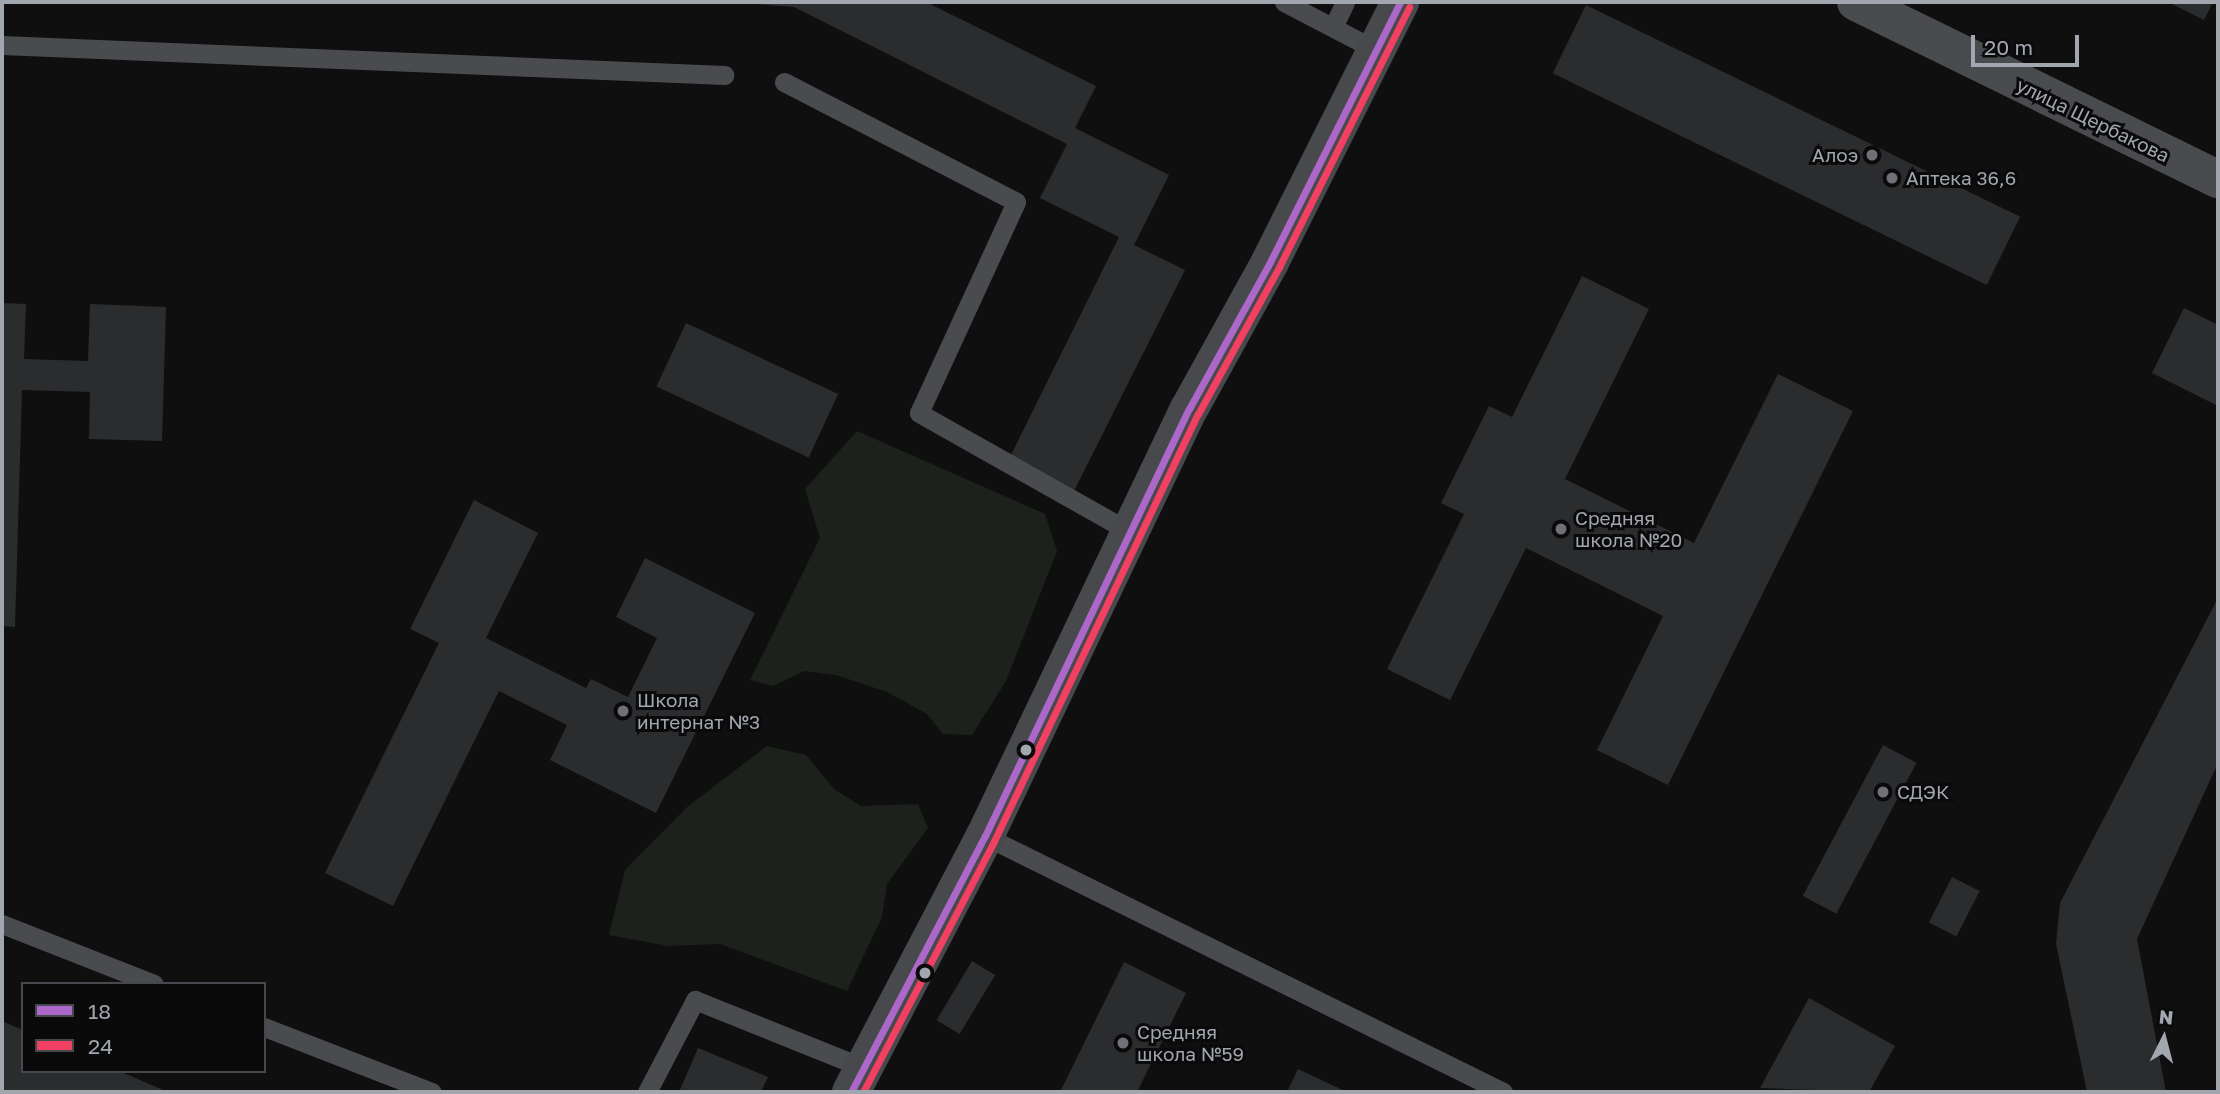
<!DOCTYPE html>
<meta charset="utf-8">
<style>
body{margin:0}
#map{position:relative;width:2220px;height:1094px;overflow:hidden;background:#0f0f10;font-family:"Golos Text",sans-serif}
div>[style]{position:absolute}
.green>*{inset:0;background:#1c211c}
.building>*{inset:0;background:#2b2c2d;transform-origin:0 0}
.lane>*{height:19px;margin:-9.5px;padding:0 9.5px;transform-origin:9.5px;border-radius:9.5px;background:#4a4b4e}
.street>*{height:38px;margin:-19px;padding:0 19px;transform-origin:19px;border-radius:19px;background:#4a4b4e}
.secondary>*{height:38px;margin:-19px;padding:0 19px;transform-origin:19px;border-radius:19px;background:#48494c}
.bus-1>*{height:7px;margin:-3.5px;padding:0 3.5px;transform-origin:3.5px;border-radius:3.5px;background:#ac68c9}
.bus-2>*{height:7px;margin:-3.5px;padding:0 3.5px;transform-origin:3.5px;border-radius:3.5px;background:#f24062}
.dots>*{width:19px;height:19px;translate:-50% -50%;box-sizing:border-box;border:4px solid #0a0a0b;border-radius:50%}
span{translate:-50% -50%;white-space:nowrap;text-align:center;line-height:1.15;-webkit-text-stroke:6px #0a0a0b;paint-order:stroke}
.street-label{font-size:19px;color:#a2a6af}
.poi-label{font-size:19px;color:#a2a6af}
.right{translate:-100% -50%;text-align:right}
.left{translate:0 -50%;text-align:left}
.frame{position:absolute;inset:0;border:4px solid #a2a6af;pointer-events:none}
.legend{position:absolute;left:21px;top:982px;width:245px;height:91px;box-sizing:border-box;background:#0a0a0b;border:2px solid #47484d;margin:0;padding:9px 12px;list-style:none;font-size:21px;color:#a2a6af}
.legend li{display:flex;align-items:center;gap:14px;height:35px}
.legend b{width:35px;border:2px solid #47484d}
.north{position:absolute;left:2129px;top:1003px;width:70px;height:70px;-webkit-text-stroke:5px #0a0a0b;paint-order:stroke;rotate:6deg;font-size:19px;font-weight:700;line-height:28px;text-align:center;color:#a2a6af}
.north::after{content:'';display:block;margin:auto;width:24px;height:32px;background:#a2a6af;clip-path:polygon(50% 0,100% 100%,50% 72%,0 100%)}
.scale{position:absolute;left:1971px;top:35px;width:108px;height:32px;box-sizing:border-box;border:4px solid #a2a6af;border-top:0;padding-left:9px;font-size:21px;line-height:24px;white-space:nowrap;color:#a2a6af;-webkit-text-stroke:5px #0a0a0b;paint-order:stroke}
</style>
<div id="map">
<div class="green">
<i style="clip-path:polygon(857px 431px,1045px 514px,1057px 551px,1006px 681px,972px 735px,943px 734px,927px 714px,887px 692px,836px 675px,804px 671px,773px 686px,750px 680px,820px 538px,805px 489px)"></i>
<i style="clip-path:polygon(767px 746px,806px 755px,834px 789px,861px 806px,918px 804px,928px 828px,887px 884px,882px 917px,847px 991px,720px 944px,668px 946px,609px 935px,625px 870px,687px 807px)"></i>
</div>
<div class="building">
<i style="clip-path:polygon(730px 2px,926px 2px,1096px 86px,1075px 128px,1169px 175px,1134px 245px,1185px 270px,1073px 493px,1008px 461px,1119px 237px,1040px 198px,1067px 144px,794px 7px)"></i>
<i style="clip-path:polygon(2168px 2px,2213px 2px,2204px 20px)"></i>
<i style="left:1586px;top:5px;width:483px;height:76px;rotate:26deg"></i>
<i style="clip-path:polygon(1582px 276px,1649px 309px,1565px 479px,1694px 543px,1778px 374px,1853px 411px,1668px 785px,1597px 750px,1663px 616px,1526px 548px,1450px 700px,1387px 669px,1464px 514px,1441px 503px,1489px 406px,1512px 417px)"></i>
<i style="clip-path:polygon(2px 303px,26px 304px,24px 359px,88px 361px,90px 304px,166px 307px,162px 441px,89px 439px,90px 392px,22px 390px,15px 627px,2px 626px)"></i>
<i style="clip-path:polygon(2184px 308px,2218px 325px,2218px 406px,2152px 373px)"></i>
<i style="left:686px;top:323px;width:168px;height:70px;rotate:25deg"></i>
<i style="clip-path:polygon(474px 500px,538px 533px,486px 638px,586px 688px,591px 679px,628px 697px,657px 638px,616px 617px,645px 558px,755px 613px,656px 813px,550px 760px,567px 725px,499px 691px,393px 906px,325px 873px,439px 643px,410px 629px)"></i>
<i style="clip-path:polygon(2218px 598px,2218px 763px,2137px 939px,2166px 1092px,2087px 1092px,2056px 944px,2060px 903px)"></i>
<i style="left:1883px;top:745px;width:38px;height:171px;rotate:28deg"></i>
<i style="left:1952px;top:877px;width:31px;height:51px;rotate:27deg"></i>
<i style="left:972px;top:961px;width:27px;height:69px;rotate:31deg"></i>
<i style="clip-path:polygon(1124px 962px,1186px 993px,1137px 1092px,1060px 1092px)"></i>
<i style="clip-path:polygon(1809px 998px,1895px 1046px,1869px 1092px,1760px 1088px)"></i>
<i style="clip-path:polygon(2px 1021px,23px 1030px,23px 1071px,119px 1071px,168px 1092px,2px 1092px)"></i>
<i style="clip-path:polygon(698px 1048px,768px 1077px,761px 1092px,679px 1092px)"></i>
<i style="clip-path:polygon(1298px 1069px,1347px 1092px,1287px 1092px)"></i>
</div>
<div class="lane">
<i style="left:1284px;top:2px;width:104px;rotate:27.6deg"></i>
<i style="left:1334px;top:25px;width:25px;rotate:-64deg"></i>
<i style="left:2px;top:45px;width:723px;rotate:2.38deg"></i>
<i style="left:784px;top:82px;width:261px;rotate:27.3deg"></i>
<i style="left:1016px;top:202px;width:232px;rotate:114.7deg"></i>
<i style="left:919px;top:413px;width:240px;rotate:29.4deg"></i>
<i style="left:985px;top:836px;width:578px;rotate:26.3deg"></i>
<i style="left:2px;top:924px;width:163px;rotate:21.5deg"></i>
<i style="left:264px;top:1027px;width:180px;rotate:21.2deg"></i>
<i style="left:647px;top:1092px;width:104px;rotate:-62.4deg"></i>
<i style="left:695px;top:1000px;width:180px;rotate:21.9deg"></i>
</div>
<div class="street">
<i style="left:1856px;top:2px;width:403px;rotate:26.1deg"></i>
</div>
<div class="secondary">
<i style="left:851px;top:1092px;width:289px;rotate:-62.4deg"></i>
<i style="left:985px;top:836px;width:473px;rotate:-64.5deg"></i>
<i style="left:1189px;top:409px;width:168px;rotate:-61.1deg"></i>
<i style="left:1270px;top:262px;width:291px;rotate:-63.4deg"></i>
</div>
<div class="bus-1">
<i style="left:851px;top:1092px;width:289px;rotate:-62.4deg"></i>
<i style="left:985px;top:836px;width:473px;rotate:-64.5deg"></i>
<i style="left:1189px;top:409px;width:168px;rotate:-61.1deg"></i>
<i style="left:1270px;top:262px;width:291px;rotate:-63.4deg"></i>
</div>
<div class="bus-2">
<i style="left:863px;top:1092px;width:283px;rotate:-62.4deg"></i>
<i style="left:994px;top:841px;width:473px;rotate:-64.5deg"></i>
<i style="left:1198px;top:414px;width:168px;rotate:-61.1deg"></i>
<i style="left:1279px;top:267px;width:291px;rotate:-63.4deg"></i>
</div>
<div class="dots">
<i style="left:1872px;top:155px;background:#6f7177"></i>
<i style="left:1892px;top:178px;background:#6f7177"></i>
<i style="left:1561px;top:529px;background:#6f7177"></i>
<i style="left:623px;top:711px;background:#6f7177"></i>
<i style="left:1026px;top:750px;background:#a2a6af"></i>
<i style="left:1883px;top:792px;background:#6f7177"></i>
<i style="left:925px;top:973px;background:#a2a6af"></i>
<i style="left:1123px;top:1043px;background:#6f7177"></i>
</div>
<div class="street-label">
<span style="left:2093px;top:120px;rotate:26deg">улица Щербакова</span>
</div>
<div class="poi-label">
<span class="right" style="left:1858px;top:155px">Алоэ</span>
<span class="left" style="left:1906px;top:178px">Аптека 36,6</span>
<span class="left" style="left:1575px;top:529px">Средняя<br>школа №20</span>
<span class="left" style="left:637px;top:711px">Школа<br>интернат №3</span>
<span class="left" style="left:1897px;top:792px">СДЭК</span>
<span class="left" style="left:1137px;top:1043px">Средняя<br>школа №59</span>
</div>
<div class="frame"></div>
<ul class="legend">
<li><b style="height:9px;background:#ac68c9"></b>18</li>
<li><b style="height:9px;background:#f24062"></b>24</li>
</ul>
<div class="north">N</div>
<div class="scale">20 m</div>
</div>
